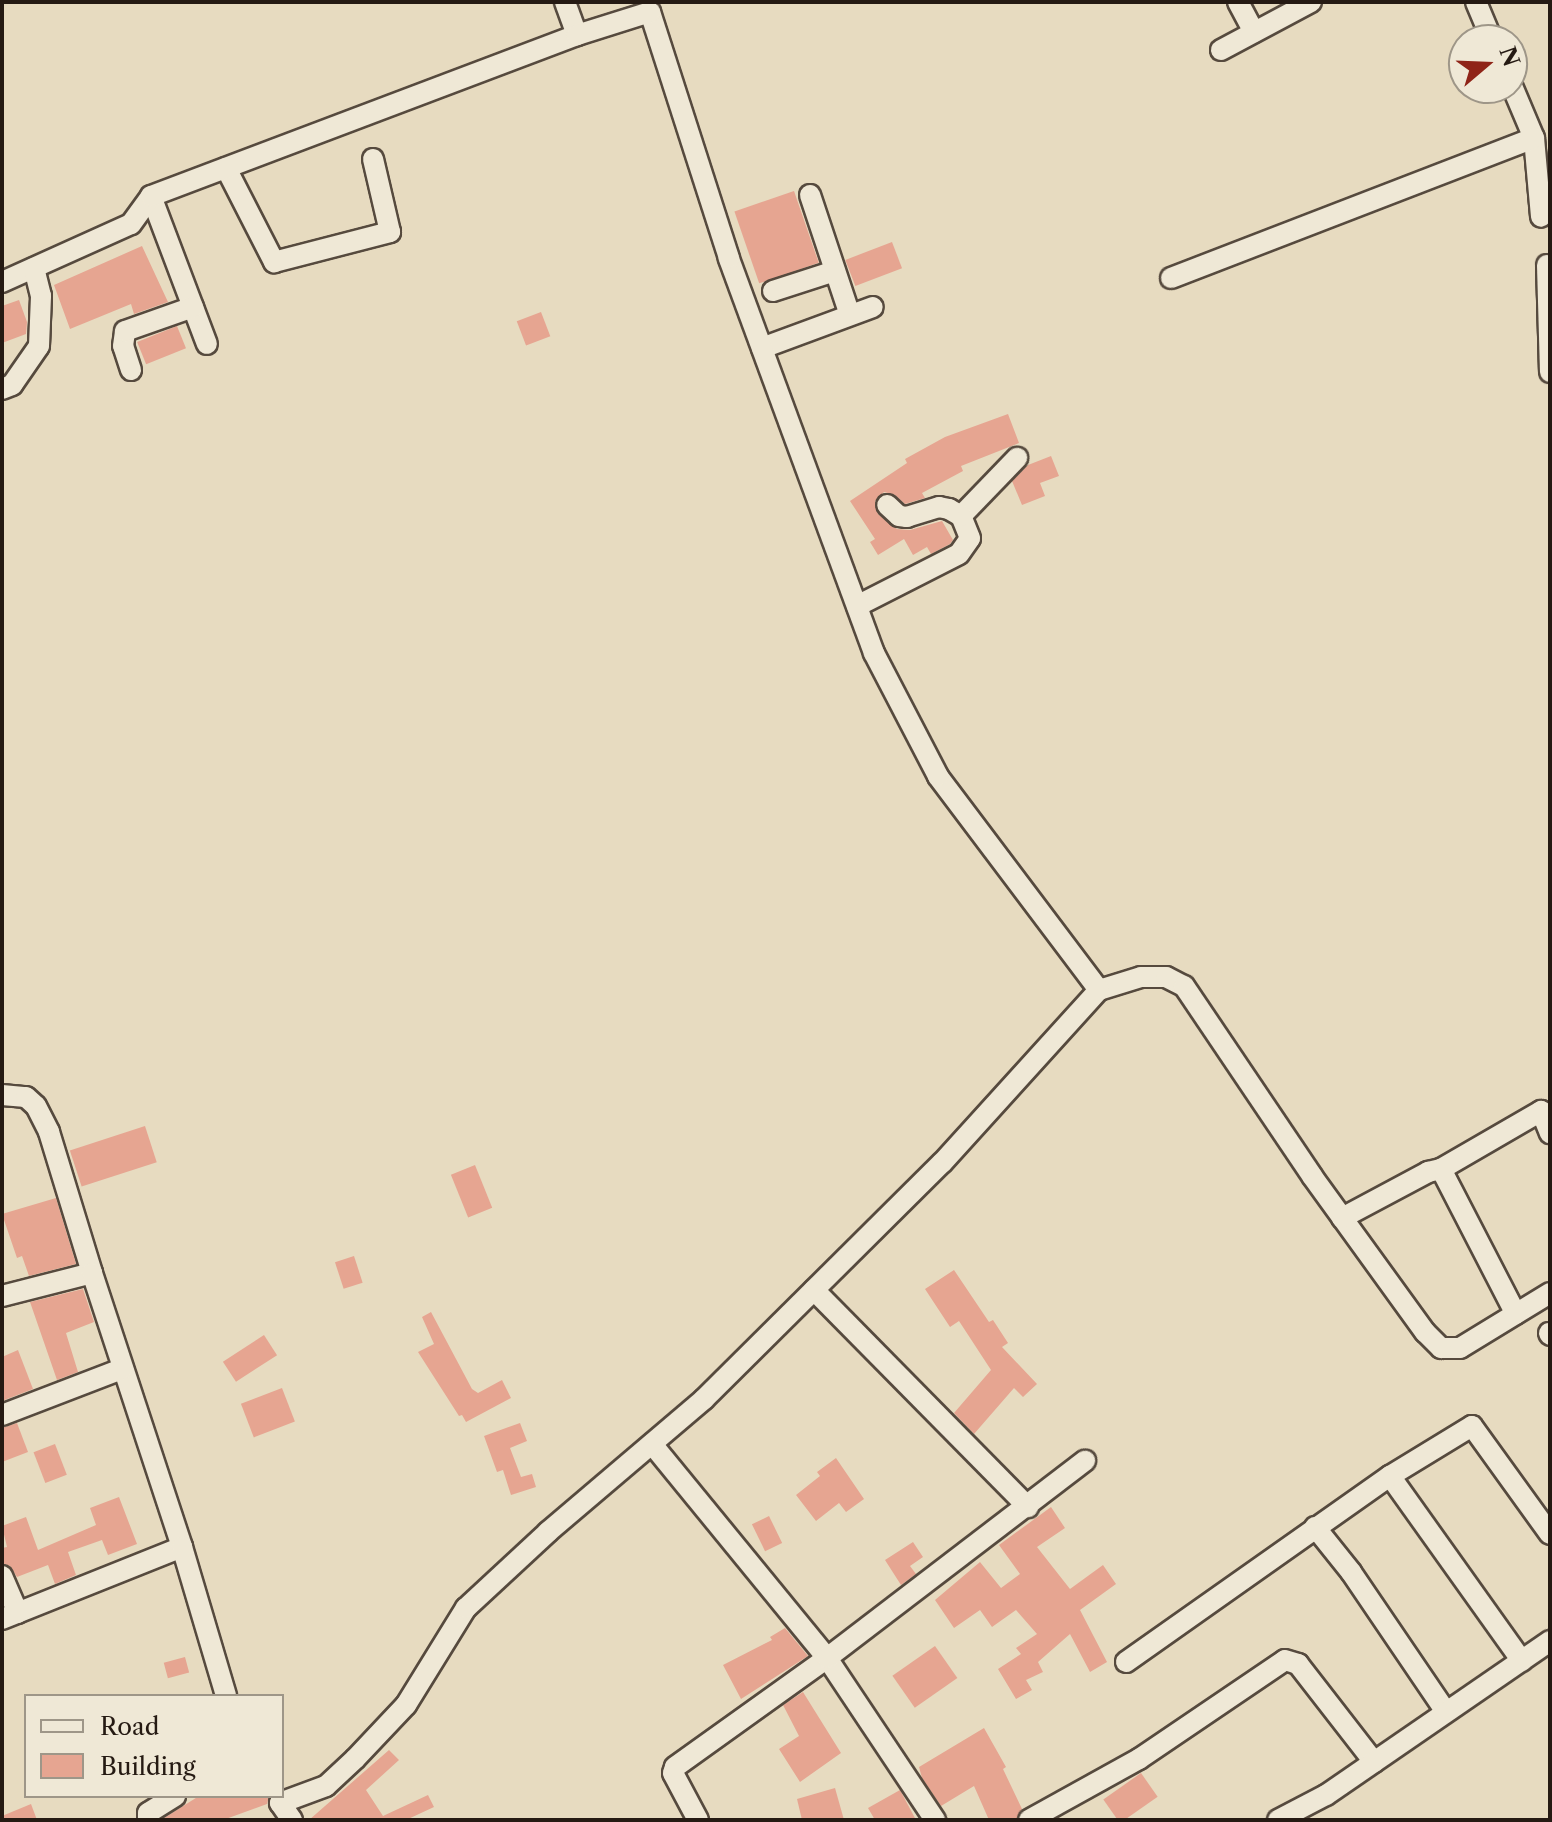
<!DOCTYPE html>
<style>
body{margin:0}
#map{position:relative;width:1552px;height:1822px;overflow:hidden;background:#e7dbc0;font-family:"Libre Caslon Text",serif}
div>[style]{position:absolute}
.building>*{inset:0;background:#e6a591;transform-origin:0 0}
.roads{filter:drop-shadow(2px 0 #564a3e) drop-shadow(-2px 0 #564a3e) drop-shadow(0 2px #564a3e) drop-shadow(0 -2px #564a3e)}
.street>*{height:20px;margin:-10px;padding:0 10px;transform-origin:10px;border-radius:10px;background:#efe8d6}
span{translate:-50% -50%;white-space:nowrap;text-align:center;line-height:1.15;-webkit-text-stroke:6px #efe8d6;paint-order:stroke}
.frame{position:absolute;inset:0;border:4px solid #251a13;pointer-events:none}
.legend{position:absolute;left:24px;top:1694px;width:260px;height:104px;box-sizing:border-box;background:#efe8d6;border:2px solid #9e9688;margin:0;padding:10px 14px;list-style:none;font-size:24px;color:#251a13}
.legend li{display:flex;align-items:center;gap:16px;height:40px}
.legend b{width:40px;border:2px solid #9e9688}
.north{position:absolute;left:1448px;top:24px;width:80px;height:80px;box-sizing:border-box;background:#efe8d6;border:2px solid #9e9688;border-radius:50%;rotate:71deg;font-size:22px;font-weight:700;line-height:32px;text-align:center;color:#251a13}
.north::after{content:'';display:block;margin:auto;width:28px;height:36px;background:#8f2418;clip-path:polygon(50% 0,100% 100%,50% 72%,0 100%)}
</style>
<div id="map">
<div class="building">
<i style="left:794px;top:191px;width:76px;height:63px;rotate:71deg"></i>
<i style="left:892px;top:242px;width:28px;height:50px;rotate:69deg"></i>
<i style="clip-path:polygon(142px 246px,168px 302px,134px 314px,131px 304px,70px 329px,54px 285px)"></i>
<i style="clip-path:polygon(19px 300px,27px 322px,26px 334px,2px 343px,2px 306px)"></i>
<i style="left:541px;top:312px;width:26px;height:26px;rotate:69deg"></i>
<i style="left:177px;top:326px;width:24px;height:43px;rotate:68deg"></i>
<i style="clip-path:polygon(1008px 414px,1019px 443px,961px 466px,963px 471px,922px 493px,925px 498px,905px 504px,895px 495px,884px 492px,875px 501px,878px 514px,897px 529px,910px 530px,942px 521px,953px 540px,950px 544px,931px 554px,927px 547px,913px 555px,904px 539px,878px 555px,870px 542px,875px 539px,850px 501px,907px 463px,905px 459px,945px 437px)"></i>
<i style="clip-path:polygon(1051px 456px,1059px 476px,1040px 483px,1045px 496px,1022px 505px,1012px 481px,1028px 465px)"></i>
<i style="left:145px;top:1126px;width:38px;height:79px;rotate:72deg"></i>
<i style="left:475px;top:1165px;width:46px;height:26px;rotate:68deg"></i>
<i style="clip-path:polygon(56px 1198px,76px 1264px,29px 1276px,22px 1256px,17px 1258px,2px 1214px)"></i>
<i style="left:354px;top:1256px;width:28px;height:20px;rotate:72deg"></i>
<i style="clip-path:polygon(954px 1270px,989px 1322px,993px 1320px,1008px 1343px,1002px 1347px,1037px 1384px,1023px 1397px,1014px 1388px,974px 1434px,954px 1413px,991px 1370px,959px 1321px,950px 1327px,925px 1289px)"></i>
<i style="clip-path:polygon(83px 1289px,94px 1322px,66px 1333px,78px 1372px,57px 1380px,30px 1302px)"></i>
<i style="clip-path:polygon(431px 1312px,472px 1389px,478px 1393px,502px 1380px,511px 1398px,466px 1422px,462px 1415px,459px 1416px,418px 1352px,434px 1344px,422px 1317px)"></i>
<i style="left:264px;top:1335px;width:24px;height:49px;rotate:57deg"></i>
<i style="clip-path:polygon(18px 1350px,33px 1389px,2px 1401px,2px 1357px)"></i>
<i style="left:282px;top:1388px;width:36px;height:44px;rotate:69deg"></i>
<i style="clip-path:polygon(17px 1423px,28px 1452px,2px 1462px,2px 1428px)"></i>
<i style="clip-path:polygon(520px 1423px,527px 1441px,510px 1448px,521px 1477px,532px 1474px,536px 1487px,511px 1495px,503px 1470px,497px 1472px,484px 1436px)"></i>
<i style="left:55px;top:1444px;width:33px;height:23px;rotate:69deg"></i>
<i style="clip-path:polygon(836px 1458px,864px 1499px,846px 1512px,839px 1503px,816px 1521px,796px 1495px,820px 1476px,817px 1472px)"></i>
<i style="clip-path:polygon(119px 1497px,137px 1544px,108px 1555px,102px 1540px,68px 1552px,76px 1575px,55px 1584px,48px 1565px,17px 1577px,10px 1566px,2px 1563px,2px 1548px,7px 1547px,2px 1526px,26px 1517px,38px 1550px,96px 1525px,90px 1508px)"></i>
<i style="clip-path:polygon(1051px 1507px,1065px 1528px,1037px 1547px,1070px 1589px,1103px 1565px,1116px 1584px,1080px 1610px,1107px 1662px,1090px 1672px,1070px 1634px,1038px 1662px,1043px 1672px,1026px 1680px,1032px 1690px,1016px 1699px,998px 1669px,1021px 1654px,1016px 1648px,1037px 1634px,1016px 1610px,992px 1627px,980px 1610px,954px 1628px,935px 1600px,980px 1562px,1001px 1588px,1020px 1574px,999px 1545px)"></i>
<i style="left:769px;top:1516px;width:30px;height:19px;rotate:64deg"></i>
<i style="clip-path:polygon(913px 1542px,923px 1557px,910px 1566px,916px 1574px,901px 1585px,885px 1560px)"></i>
<i style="clip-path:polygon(785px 1628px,808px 1656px,741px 1699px,723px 1665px,772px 1640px,770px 1637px)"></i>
<i style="left:935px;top:1646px;width:39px;height:52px;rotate:55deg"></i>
<i style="left:185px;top:1657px;width:16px;height:22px;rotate:75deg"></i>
<i style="clip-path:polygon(803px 1692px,841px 1753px,800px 1782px,779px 1749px,799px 1736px,783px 1705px)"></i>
<i style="clip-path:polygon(984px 1728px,1006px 1767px,1003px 1769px,1022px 1809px,1016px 1820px,989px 1820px,974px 1786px,941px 1806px,922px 1778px,919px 1767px)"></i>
<i style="clip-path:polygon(389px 1750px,399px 1760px,366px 1790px,383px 1816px,428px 1795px,434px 1807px,406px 1820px,309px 1820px)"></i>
<i style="left:1141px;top:1773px;width:29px;height:46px;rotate:55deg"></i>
<i style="clip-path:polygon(835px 1788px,844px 1820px,802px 1820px,797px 1799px)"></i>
<i style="clip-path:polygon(900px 1790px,916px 1820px,875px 1820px,868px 1808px)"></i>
<i style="clip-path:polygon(199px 1796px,269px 1796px,267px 1804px,223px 1820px,161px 1820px)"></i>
<i style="clip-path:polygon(31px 1804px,37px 1820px,2px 1820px,2px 1816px)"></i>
</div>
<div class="roads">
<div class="street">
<i style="left:1238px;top:2px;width:34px;rotate:62deg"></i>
<i style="left:1476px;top:2px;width:41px;rotate:67.2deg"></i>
<i style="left:1221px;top:50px;width:102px;rotate:-28.1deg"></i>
<i style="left:1512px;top:86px;width:56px;rotate:67.1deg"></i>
<i style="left:1534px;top:138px;width:79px;rotate:84.9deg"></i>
<i style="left:226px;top:168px;width:106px;rotate:62.9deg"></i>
<i style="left:274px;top:262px;width:120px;rotate:-14.5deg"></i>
<i style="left:390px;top:232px;width:75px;rotate:-103.1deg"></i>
<i style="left:810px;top:195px;width:126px;rotate:71.6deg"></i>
<i style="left:151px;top:196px;width:158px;rotate:69.3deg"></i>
<i style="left:1547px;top:265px;width:107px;rotate:88.4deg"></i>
<i style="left:1171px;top:278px;width:389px;rotate:-21.1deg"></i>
<i style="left:2px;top:282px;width:141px;rotate:-24.2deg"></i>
<i style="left:131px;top:224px;width:34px;rotate:-54deg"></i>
<i style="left:151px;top:196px;width:455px;rotate:-20.7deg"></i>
<i style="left:577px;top:35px;width:35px;rotate:-110deg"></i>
<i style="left:773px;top:291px;width:65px;rotate:-17.9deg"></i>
<i style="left:762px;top:348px;width:118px;rotate:-20.3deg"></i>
<i style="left:131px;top:370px;width:25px;rotate:-108deg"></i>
<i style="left:123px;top:346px;width:15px;rotate:-82deg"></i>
<i style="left:125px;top:331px;width:72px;rotate:-19.4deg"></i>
<i style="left:2px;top:389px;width:11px;rotate:-22deg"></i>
<i style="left:12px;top:385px;width:47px;rotate:-55.3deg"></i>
<i style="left:39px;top:346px;width:50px;rotate:-87.7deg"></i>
<i style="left:41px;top:296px;width:29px;rotate:-104deg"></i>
<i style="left:961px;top:516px;width:81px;rotate:-46deg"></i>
<i style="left:857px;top:606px;width:114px;rotate:-27deg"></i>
<i style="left:959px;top:554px;width:19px;rotate:-55deg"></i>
<i style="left:970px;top:538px;width:24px;rotate:-112deg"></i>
<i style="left:961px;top:516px;width:14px;rotate:-150deg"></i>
<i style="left:949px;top:509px;width:10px;rotate:-169deg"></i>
<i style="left:939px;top:507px;width:34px;rotate:163deg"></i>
<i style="left:907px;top:517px;width:8px;rotate:-173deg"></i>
<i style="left:899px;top:516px;width:16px;rotate:-137deg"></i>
<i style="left:1099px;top:990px;width:44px;rotate:-17.2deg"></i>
<i style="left:1141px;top:977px;width:25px"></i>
<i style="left:1166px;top:977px;width:20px;rotate:27deg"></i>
<i style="left:1184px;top:986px;width:229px;rotate:56deg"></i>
<i style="left:1312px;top:1176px;width:193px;rotate:54.1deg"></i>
<i style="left:1425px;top:1332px;width:23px;rotate:45deg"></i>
<i style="left:1441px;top:1348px;width:19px"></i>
<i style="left:1460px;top:1348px;width:105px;rotate:-31.4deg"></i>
<i style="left:2px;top:1095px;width:24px;rotate:5deg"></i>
<i style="left:26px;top:1097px;width:13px;rotate:42deg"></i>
<i style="left:36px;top:1106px;width:29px;rotate:63deg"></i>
<i style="left:49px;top:1132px;width:147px;rotate:73deg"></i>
<i style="left:1441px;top:1169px;width:163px;rotate:62.7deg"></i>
<i style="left:1342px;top:1218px;width:98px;rotate:-28.1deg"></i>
<i style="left:1428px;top:1172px;width:13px;rotate:-13deg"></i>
<i style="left:1441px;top:1169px;width:116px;rotate:-30.1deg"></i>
<i style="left:1541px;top:1111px;width:24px;rotate:68deg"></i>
<i style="left:814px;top:1290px;width:305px;rotate:45.4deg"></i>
<i style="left:2px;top:1296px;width:93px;rotate:-14.3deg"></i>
<i style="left:92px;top:1273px;width:288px;rotate:71.8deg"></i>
<i style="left:1549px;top:1333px;width:2px;rotate:63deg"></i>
<i style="left:2px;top:1415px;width:129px;rotate:-21deg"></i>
<i style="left:652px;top:1444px;width:276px;rotate:50.7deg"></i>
<i style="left:827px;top:1658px;width:195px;rotate:56.3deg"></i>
<i style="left:1390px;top:1476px;width:227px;rotate:54.5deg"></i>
<i style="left:1315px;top:1527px;width:58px;rotate:51.3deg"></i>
<i style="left:1351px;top:1572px;width:169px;rotate:55.8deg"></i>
<i style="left:2px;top:1576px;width:40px;rotate:66.6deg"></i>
<i style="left:2px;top:1619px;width:194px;rotate:-21.8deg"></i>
<i style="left:182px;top:1547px;width:155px;rotate:73.5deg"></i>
<i style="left:1126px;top:1662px;width:323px;rotate:-35.2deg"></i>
<i style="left:1390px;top:1476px;width:96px;rotate:-31.4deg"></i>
<i style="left:1472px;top:1426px;width:133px;rotate:54.2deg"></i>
<i style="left:148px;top:1820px;width:7px;rotate:-90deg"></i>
<i style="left:148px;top:1813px;width:32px;rotate:-32deg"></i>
<i style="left:292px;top:1820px;width:21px;rotate:-125deg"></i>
<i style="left:280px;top:1803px;width:49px;rotate:-20.3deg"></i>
<i style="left:326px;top:1786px;width:40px;rotate:-43deg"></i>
<i style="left:355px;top:1759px;width:74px;rotate:-46.6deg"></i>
<i style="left:406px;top:1705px;width:114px;rotate:-58.3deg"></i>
<i style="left:466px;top:1608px;width:112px;rotate:-42.8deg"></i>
<i style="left:548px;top:1532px;width:205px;rotate:-40.4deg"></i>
<i style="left:704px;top:1399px;width:335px;rotate:-44.8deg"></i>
<i style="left:942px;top:1163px;width:234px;rotate:-47.8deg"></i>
<i style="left:1099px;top:990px;width:268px;rotate:-127deg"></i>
<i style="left:938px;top:776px;width:139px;rotate:-117.5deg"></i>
<i style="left:874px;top:653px;width:421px;rotate:-110.2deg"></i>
<i style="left:729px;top:258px;width:258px;rotate:-107.8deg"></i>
<i style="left:650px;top:12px;width:77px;rotate:162.5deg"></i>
<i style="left:698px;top:1820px;width:53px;rotate:-118deg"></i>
<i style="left:673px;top:1773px;width:6px;rotate:-72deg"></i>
<i style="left:675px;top:1767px;width:187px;rotate:-35.6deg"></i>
<i style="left:827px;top:1658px;width:325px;rotate:-37.4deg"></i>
<i style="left:1029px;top:1820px;width:126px;rotate:-29deg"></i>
<i style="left:1139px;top:1759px;width:176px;rotate:-34.1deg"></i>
<i style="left:1285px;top:1660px;width:14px;rotate:17deg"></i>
<i style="left:1298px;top:1664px;width:124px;rotate:52.2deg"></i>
<i style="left:1278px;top:1820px;width:54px;rotate:-27.5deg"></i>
<i style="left:1326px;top:1795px;width:272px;rotate:-34.5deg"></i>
</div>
</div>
<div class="frame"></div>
<ul class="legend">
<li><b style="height:10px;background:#efe8d6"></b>Road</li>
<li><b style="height:22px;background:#e6a591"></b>Building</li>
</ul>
<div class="north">N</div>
</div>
